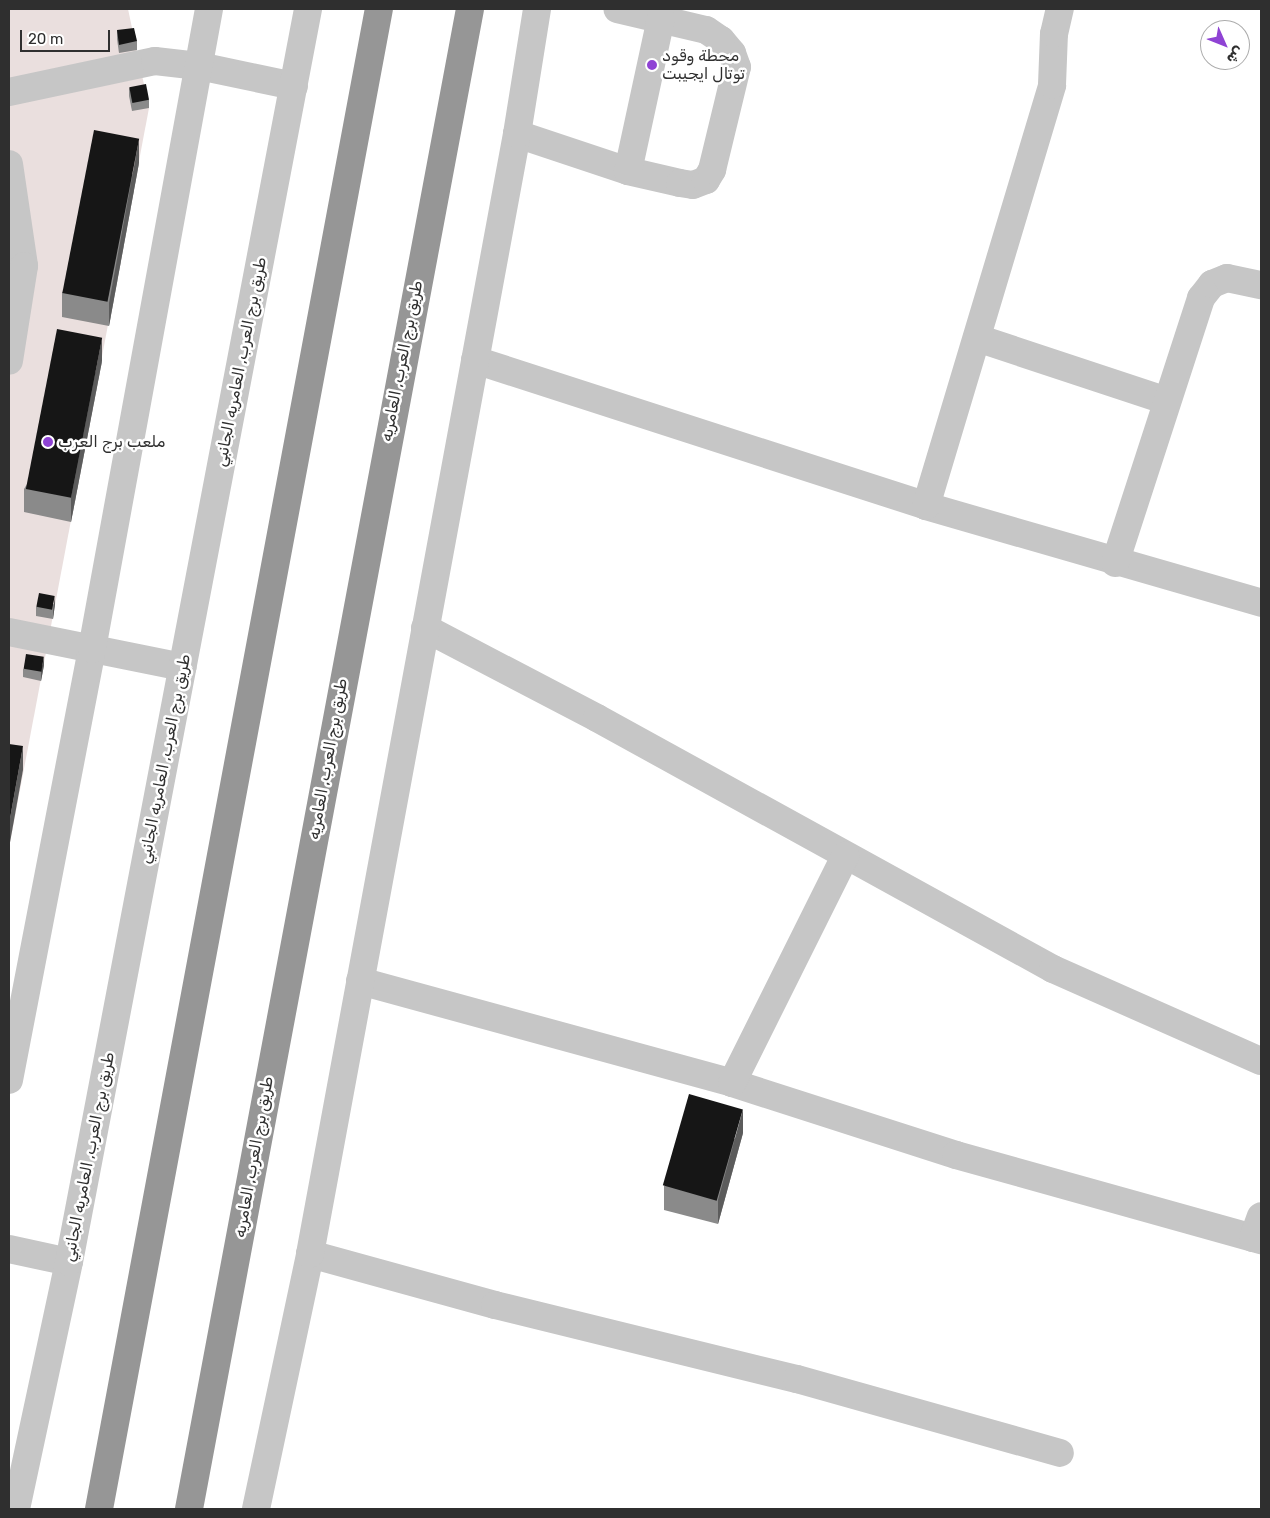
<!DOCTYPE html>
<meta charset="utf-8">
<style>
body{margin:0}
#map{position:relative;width:1270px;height:1518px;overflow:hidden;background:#fff;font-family:Rubik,Vazirmatn,sans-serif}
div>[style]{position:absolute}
.green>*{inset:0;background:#eadfde}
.minor>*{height:28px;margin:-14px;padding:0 14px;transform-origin:14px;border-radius:14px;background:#c6c6c6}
.highway>*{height:28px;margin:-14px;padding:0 14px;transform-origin:14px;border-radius:14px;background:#969696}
.wall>*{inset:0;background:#8a8a8a}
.shaded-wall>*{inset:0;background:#5c5c5c}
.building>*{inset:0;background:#161616;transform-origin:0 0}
.dots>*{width:14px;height:14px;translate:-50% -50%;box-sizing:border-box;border:2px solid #fff;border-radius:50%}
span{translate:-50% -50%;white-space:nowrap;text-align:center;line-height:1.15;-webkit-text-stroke:5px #fff;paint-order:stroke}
.poi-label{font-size:16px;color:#2f2f2f}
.left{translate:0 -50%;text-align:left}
.street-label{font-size:16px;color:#2f2f2f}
.frame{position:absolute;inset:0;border:10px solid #2f2f2f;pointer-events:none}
.north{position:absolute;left:1200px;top:20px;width:50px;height:50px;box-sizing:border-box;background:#fff;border:1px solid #acacac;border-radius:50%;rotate:134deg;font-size:14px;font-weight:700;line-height:20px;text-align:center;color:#2f2f2f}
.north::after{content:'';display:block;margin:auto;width:18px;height:22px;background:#8f43d4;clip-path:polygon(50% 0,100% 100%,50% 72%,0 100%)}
.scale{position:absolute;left:20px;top:30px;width:90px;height:22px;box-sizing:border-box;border:2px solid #2f2f2f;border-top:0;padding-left:6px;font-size:15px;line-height:18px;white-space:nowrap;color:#2f2f2f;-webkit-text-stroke:4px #fff;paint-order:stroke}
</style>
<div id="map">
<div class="green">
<i style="clip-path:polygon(9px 9px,128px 9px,149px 108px,9px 848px)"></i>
</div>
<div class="minor">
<i style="left:9px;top:92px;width:149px;rotate:-12deg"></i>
<i style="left:155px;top:61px;width:44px;rotate:6.5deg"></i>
<i style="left:199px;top:66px;width:97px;rotate:11.9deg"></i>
<i style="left:517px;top:134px;width:117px;rotate:18.4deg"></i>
<i style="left:628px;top:171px;width:53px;rotate:13deg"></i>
<i style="left:680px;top:183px;width:13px;rotate:9deg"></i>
<i style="left:693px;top:185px;width:14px;rotate:-21deg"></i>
<i style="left:706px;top:180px;width:12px;rotate:-59deg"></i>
<i style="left:712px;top:170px;width:106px;rotate:-76.4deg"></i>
<i style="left:737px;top:67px;width:15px;rotate:-110deg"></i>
<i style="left:732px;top:53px;width:17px;rotate:-130deg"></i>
<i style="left:721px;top:40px;width:18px;rotate:-146deg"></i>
<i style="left:706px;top:30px;width:91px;rotate:-166.7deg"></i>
<i style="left:9px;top:164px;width:103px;rotate:81.6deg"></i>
<i style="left:24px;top:266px;width:96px;rotate:99deg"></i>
<i style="left:628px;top:171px;width:156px;rotate:-77.8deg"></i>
<i style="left:977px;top:338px;width:198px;rotate:18.3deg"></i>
<i style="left:475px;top:360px;width:474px;rotate:17.9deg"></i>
<i style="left:926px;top:506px;width:349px;rotate:16.1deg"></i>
<i style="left:926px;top:506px;width:439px;rotate:-73.3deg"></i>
<i style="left:1052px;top:85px;width:51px;rotate:-87.8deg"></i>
<i style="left:1054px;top:34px;width:26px;rotate:-77deg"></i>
<i style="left:1115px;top:563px;width:279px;rotate:-72deg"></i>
<i style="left:1201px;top:298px;width:18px;rotate:-52deg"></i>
<i style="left:1212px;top:284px;width:16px;rotate:-22deg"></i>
<i style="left:1227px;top:278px;width:35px;rotate:12deg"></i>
<i style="left:425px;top:628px;width:194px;rotate:27.6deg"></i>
<i style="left:597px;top:718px;width:521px;rotate:28.83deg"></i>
<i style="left:1053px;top:969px;width:227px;rotate:23.9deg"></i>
<i style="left:9px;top:632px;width:177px;rotate:11.4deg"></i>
<i style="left:360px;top:981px;width:386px;rotate:15.3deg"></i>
<i style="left:732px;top:1083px;width:235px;rotate:17.8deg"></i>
<i style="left:956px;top:1155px;width:317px;rotate:15.6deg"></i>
<i style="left:9px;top:1080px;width:439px;rotate:-79.1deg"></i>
<i style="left:92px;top:649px;width:651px;rotate:-79.64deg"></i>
<i style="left:732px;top:1083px;width:254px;rotate:-63.5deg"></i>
<i style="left:1253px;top:1238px;width:23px;rotate:-70deg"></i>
<i style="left:9px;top:1249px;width:61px;rotate:12.2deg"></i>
<i style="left:310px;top:1254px;width:192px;rotate:15.4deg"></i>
<i style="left:495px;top:1305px;width:311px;rotate:13.8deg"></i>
<i style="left:797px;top:1379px;width:273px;rotate:15.7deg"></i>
<i style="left:16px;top:1509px;width:253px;rotate:-77.9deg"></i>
<i style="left:69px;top:1262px;width:1276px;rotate:-79.2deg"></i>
<i style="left:256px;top:1509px;width:261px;rotate:-78deg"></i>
<i style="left:310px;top:1254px;width:1139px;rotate:-79.53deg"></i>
<i style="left:517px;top:134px;width:127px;rotate:-80.9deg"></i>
</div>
<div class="highway">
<i style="left:99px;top:1509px;width:1526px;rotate:-79.43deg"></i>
<i style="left:189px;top:1509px;width:1526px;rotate:-79.39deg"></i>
</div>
<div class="wall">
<i style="clip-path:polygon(117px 30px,137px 41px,137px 50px,119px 53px,117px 39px)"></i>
<i style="clip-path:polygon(129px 88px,149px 100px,149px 108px,132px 111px,129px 96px)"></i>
<i style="clip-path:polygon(139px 163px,109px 326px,62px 317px,62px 293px)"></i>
<i style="clip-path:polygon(102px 361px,71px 522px,24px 512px,24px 489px)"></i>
<i style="clip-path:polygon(55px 604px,53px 619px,36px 616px,36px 607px)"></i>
<i style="clip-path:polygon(44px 665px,41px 681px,23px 677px,23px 669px)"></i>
<i style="clip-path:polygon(743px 1133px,718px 1224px,664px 1210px,664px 1186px)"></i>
</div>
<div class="shaded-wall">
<i style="clip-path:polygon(139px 139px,139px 163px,109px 326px,109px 303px)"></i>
<i style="clip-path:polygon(102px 338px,102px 361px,71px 522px,71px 498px)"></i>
<i style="clip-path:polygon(55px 596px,55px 604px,53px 619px,53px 611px)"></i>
<i style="clip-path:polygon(44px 657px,44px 665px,41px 681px,41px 672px)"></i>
<i style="clip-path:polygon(23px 746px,23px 770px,9px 848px,9px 824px)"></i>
<i style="clip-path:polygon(743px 1109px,743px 1133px,718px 1224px,718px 1200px)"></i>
</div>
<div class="building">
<i style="clip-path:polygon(134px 28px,137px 41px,119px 45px,117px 30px)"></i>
<i style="left:146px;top:84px;width:16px;height:17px;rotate:79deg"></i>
<i style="left:94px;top:130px;width:46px;height:166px;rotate:11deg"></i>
<i style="left:57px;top:329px;width:46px;height:163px;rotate:11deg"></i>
<i style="left:39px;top:593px;width:16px;height:14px;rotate:11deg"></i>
<i style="left:26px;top:654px;width:18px;height:15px;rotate:9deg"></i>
<i style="clip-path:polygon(9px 744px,23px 746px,9px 824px)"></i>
<i style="left:689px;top:1094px;width:56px;height:95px;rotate:16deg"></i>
</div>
<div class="dots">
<i style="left:652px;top:65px;background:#8f43d4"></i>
<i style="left:48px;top:442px;background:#8f43d4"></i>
</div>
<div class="poi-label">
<span class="left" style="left:662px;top:65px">محطة وقود<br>توتال ايجيبت</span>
<span class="left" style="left:58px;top:442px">ملعب برج العرب</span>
</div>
<div class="street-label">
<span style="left:402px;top:361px;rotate:-79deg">طريق برج العرب, العامريه</span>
<span style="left:241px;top:362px;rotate:-79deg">طريق برج العرب, العامريه الجانبي</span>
<span style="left:165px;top:759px;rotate:-79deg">طريق برج العرب, العامريه الجانبي</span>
<span style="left:328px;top:759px;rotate:-80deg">طريق برج العرب, العامريه</span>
<span style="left:89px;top:1157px;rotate:-79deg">طريق برج العرب, العامريه الجانبي</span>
<span style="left:254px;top:1157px;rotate:-80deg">طريق برج العرب, العامريه</span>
</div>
<div class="frame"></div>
<div class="north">ش</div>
<div class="scale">20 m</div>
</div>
